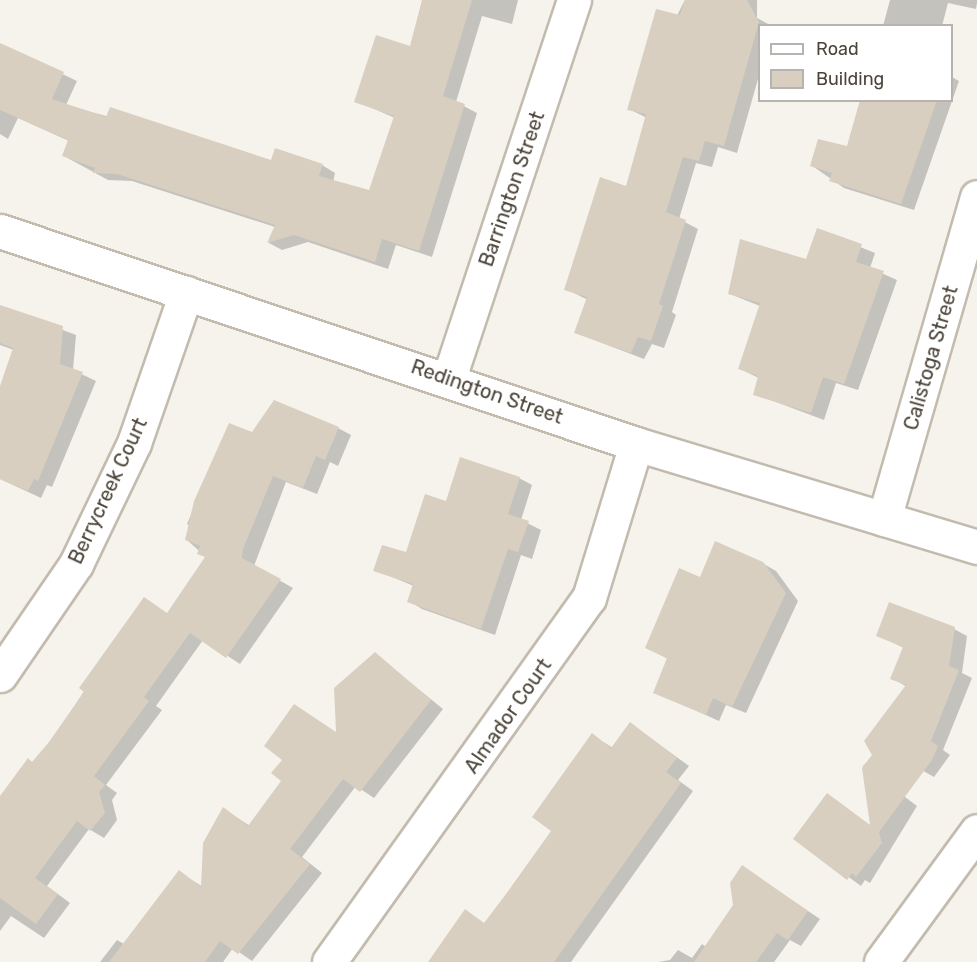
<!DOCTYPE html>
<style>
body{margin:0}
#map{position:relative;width:977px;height:962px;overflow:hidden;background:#f6f3ec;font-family:Rubik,sans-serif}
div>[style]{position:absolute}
.shadow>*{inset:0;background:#0003}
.building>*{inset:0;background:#d8cfc1}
.roads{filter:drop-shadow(2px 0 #c2bbae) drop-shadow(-2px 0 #c2bbae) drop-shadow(0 2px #c2bbae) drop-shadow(0 -2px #c2bbae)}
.minor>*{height:33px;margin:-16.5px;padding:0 16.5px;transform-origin:16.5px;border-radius:16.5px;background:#fff}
span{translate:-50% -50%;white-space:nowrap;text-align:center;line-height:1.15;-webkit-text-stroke:4.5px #fff;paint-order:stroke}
.street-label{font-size:20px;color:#4b4439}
.legend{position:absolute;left:758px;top:24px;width:195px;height:78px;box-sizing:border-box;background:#fff;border:2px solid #b7b4b0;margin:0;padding:8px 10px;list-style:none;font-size:18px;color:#4b4439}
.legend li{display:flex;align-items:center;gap:12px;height:30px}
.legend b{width:30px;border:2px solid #b7b4b0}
</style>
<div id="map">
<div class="shadow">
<i style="clip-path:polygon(423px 0,518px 0,512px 24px,482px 16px,456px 102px,477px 113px,432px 257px,396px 245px,388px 269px,308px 242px,282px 250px,269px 243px,275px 227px,132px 181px,108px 180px,64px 156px,69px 141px,18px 118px,8px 139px,0 134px,0 44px,77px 81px,66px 105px,272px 162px,322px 165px,335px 173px,333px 182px,370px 192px,395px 118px,356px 101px,411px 48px)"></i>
<i style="clip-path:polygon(685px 0,757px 0,757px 18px,772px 26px,760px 26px,760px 72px,737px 153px,718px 147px,712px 167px,696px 163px,679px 219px,698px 229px,672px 312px,676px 315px,664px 348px,652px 344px,644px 359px,576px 333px,588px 300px,566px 289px,627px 188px,647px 118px,629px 109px)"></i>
<i style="clip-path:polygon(890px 0,977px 0,977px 3px,976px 9px,948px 3px,942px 26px,883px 26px)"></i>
<i style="clip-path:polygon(952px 77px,959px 81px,914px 210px,844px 188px,811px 165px,848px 147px,861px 100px,952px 100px)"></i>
<i style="clip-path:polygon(818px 230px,875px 253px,870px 268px,897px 280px,858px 390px,836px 383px,824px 420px,755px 394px,759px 378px,740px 369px,760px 306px,730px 294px,807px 261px)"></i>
<i style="clip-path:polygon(0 306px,76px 335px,73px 370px,96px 381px,52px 487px,47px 485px,41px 498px,0 479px,0 407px,14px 350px,0 345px)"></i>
<i style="clip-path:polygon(230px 425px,252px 434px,338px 428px,351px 435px,338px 466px,330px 462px,317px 494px,286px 482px,254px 566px,293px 588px,240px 664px,203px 640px,156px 706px,162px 710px,106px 785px,117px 793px,112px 800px,117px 820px,104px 838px,89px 829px,47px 886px,70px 903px,44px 938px,11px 916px,0 931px,0 800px,50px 743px,145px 599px,168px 614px,207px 558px,187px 540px,192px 527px,187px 524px)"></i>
<i style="clip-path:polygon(519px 478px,532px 485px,521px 520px,541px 530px,532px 559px,521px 555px,495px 635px,422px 609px,409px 601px,414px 586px,375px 570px,407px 554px,447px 503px)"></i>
<i style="clip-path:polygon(762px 563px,776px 571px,798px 601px,746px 713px,726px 705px,719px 721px,655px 692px,668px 659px,647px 648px,701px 579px)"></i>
<i style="clip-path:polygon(954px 629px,967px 636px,962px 673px,972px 678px,943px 750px,950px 755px,934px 777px,918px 768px,901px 794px,917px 806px,870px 883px,865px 880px,861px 886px,795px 838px,828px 795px,871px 826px,863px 766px,874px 755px,907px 687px,892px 678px,904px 648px,878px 635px)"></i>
<i style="clip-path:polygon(375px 654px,443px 709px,374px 798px,356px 786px,302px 857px,322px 873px,252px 961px,233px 948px,223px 962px,100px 962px,117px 940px,124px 944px,179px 872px,203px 887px,224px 809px,250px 826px,338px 734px,336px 689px)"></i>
<i style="clip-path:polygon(631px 724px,689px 766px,678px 780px,693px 791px,571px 962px,429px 962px,465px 911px,485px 924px,553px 830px,592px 735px,613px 748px)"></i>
<i style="clip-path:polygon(742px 867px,820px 919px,801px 946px,790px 940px,774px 962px,658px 962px,670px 960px,678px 950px,692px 958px,702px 944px,706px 947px,734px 906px)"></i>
</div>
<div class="building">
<i style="clip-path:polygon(422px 0,472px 0,443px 96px,465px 104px,419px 251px,382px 239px,375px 262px,294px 235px,267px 243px,275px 225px,117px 174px,93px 173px,95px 168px,62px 156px,68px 140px,0 110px,0 43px,64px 72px,52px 99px,106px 117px,110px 107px,271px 160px,275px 148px,323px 164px,319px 176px,369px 190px,394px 116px,354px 102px,376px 35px,410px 46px)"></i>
<i style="clip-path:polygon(685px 0,747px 0,759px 22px,724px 146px,705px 141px,699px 161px,683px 157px,666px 212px,686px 220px,659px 304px,663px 306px,651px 341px,638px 337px,631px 353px,574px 333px,587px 297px,564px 290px,600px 177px,626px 186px,646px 114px,627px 110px,656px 9px,680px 15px)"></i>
<i style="clip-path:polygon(860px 100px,937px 100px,901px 204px,829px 181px,832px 173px,810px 166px,818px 139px,847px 146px)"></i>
<i style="clip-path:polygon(817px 228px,862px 244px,856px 262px,884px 271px,844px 384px,823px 377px,811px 413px,753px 395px,758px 376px,738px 369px,760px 303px,728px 294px,740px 239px,806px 259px)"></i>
<i style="clip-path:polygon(0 305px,63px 326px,60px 364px,83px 372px,38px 481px,34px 479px,28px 491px,0 479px,0 386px,13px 348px,0 343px)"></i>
<i style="clip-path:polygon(274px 400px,339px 427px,325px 460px,316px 456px,303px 488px,273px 476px,243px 549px,242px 558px,281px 579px,226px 658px,190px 633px,144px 697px,149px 701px,94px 776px,105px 785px,99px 792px,105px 813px,90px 831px,77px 821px,35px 878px,58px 894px,36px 924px,0 898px,0 796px,28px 758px,32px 762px,49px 742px,84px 692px,79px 688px,144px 597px,167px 613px,205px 557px,197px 554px,200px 546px,185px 540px,194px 501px,229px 423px,252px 432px)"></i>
<i style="clip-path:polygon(460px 457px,520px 477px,508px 514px,529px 521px,518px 552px,508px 549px,481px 629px,407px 602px,413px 584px,373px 571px,382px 545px,406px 552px,425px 494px,446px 501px)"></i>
<i style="clip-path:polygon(715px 541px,763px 562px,786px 593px,732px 707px,713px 698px,706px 715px,653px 693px,667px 658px,645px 648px,679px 568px,700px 577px)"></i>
<i style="clip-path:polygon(889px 602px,955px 627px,949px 666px,959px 670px,931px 741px,938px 746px,932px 760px,879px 832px,882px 843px,856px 877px,852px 873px,847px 880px,793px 839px,827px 793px,870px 825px,862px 768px,872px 755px,864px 741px,906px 685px,890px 679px,903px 647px,876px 636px)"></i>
<i style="clip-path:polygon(375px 652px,431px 700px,360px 792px,343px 779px,290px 849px,310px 864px,238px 954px,220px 941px,205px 962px,109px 962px,179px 870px,201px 887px,203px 843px,223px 807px,248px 826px,281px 781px,271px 773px,282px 760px,264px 746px,294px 704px,336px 732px,334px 688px)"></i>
<i style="clip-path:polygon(630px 722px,677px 758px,666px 772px,681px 783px,554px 962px,428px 962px,465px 909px,484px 923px,506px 894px,551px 831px,532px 817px,592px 733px,611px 748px)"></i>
<i style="clip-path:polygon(742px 865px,808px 911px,788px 940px,777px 933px,756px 962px,694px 962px,733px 905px,730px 883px)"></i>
</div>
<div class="roads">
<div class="minor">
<i style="left:0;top:231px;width:671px;rotate:18.52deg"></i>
<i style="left:636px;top:444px;width:356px;rotate:16.8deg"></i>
<i style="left:449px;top:378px;width:398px;rotate:-71.7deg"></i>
<i style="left:884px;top:519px;width:335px;rotate:-73.9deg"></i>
<i style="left:0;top:675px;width:135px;rotate:-55.6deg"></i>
<i style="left:76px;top:564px;width:134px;rotate:-64.4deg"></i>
<i style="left:134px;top:443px;width:159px;rotate:-70.9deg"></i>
<i style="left:329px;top:962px;width:447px;rotate:-54.5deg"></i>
<i style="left:589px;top:598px;width:161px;rotate:-73deg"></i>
<i style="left:881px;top:962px;width:162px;rotate:-53.8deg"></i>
</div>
</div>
<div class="street-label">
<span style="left:512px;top:189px;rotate:-71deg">Barrington Street</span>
<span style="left:931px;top:358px;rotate:-74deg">Calistoga Street</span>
<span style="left:487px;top:392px;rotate:19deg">Redington Street</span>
<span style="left:108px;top:491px;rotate:-65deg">Berrycreek Court</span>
<span style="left:508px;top:716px;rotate:-55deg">Almador Court</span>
</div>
<ul class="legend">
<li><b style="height:8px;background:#fff"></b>Road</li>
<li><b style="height:16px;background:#d8cfc1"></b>Building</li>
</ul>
</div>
